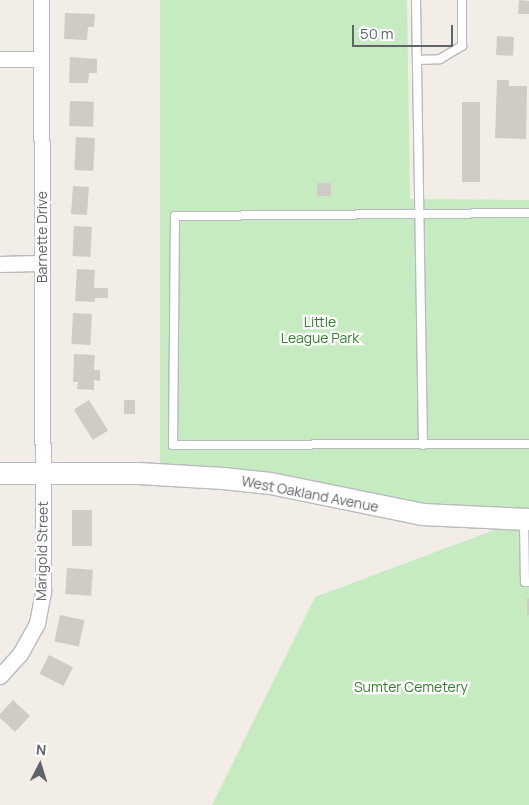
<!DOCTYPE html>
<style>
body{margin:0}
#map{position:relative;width:529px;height:805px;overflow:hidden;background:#f2eee7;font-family:Manrope,sans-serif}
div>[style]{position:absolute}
.green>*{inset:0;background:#c7ebc1}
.building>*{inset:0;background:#cfcbc5;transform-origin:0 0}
.roads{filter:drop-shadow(1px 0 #b7babf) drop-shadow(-1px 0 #b7babf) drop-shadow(0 1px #b7babf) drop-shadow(0 -1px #b7babf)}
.lane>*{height:8px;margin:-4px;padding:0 4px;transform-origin:4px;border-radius:4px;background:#fff}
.street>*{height:15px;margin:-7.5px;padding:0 7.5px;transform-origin:7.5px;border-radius:7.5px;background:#fff}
.secondary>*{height:21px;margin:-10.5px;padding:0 10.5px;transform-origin:10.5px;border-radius:10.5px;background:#fff}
span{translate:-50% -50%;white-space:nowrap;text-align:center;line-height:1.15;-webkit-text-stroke:4.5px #fff;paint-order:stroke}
.street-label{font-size:14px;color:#5e6469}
.park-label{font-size:14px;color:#33822b}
.north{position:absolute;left:15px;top:740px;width:50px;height:50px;-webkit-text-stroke:4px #fff;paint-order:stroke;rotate:5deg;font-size:14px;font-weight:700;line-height:20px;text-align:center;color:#5e6469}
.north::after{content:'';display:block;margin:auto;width:18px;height:22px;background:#5e6469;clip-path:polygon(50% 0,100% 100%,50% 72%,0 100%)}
.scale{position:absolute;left:352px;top:25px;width:101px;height:22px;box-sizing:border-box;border:2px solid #5e6469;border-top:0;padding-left:6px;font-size:15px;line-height:18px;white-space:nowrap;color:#5e6469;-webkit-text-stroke:4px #fff;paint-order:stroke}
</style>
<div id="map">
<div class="green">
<i style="clip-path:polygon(160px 0,407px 0,410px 199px,529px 200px,529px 519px,160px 474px)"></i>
<i style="clip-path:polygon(494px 530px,529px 530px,529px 805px,212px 805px,315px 597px)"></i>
</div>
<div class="building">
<i style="clip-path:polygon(519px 0,529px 1px,529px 14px,518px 14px)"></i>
<i style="clip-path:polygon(65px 13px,95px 14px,94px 27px,88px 27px,87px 40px,64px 39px)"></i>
<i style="left:497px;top:36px;width:17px;height:19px;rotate:3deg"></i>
<i style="clip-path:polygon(70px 57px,97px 59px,97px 73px,89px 73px,88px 83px,69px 83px)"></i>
<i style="clip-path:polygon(497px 80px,509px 80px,509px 86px,527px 86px,526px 139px,495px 138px)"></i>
<i style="left:70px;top:101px;width:24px;height:25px;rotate:2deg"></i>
<i style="left:462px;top:102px;width:18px;height:80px"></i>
<i style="left:76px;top:137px;width:19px;height:33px;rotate:3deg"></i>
<i style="left:317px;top:183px;width:14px;height:13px"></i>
<i style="left:73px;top:186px;width:16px;height:28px;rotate:4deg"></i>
<i style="left:74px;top:226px;width:18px;height:30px;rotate:3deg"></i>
<i style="clip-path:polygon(77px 269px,95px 270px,94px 288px,108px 288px,108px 298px,95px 298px,95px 302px,75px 301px)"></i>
<i style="left:73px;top:313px;width:19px;height:31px;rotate:3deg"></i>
<i style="clip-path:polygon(74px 354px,95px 355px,94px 370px,100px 370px,100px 381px,94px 380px,94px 390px,77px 389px,78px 382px,73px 382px)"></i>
<i style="left:89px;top:400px;width:36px;height:18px;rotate:58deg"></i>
<i style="left:124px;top:400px;width:11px;height:14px"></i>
<i style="left:72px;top:510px;width:20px;height:36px"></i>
<i style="left:67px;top:568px;width:26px;height:26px;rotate:4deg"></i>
<i style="left:527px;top:598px;width:2px;height:17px"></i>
<i style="left:60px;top:615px;width:25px;height:27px;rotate:12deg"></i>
<i style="left:49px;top:655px;width:27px;height:21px;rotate:27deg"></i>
<i style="clip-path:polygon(13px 700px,30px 716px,15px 732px,0 718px,0 714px)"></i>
</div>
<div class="roads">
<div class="lane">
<i style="left:416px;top:0;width:445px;rotate:89.1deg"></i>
<i style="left:417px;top:60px;width:23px;rotate:-2deg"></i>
<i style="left:440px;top:59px;width:26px;rotate:-31deg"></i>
<i style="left:462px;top:46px;width:46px;rotate:-90deg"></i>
<i style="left:529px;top:213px;width:354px;rotate:179.5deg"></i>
<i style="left:175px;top:216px;width:229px;rotate:90.5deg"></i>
<i style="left:173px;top:445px;width:356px;rotate:-0.2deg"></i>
<i style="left:524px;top:520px;width:62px;rotate:89.1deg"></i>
<i style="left:525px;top:582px;width:4px"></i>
</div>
<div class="street">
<i style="left:0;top:59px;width:41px"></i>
<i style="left:0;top:264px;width:42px;rotate:-1.4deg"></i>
<i style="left:0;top:676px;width:30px;rotate:-48deg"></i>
<i style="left:20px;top:654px;width:35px;rotate:-61deg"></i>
<i style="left:37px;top:623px;width:33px;rotate:-79deg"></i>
<i style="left:43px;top:591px;width:591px;rotate:-90.19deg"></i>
</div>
<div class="secondary">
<i style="left:0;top:473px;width:138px"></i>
<i style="left:138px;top:473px;width:85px;rotate:3.4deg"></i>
<i style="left:223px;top:478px;width:47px;rotate:6.1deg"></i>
<i style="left:270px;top:483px;width:155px;rotate:11.5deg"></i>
<i style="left:422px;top:514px;width:107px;rotate:2.7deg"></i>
</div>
</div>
<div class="street-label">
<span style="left:42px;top:237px;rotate:-90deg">Barnette Drive</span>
<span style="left:310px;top:494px;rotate:11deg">West Oakland Avenue</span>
<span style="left:42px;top:551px;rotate:-89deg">Marigold Street</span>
</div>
<div class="park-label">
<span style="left:320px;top:330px">Little<br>League Park</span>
<span style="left:411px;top:687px">Sumter Cemetery</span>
</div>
<div class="north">N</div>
<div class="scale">50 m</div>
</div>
